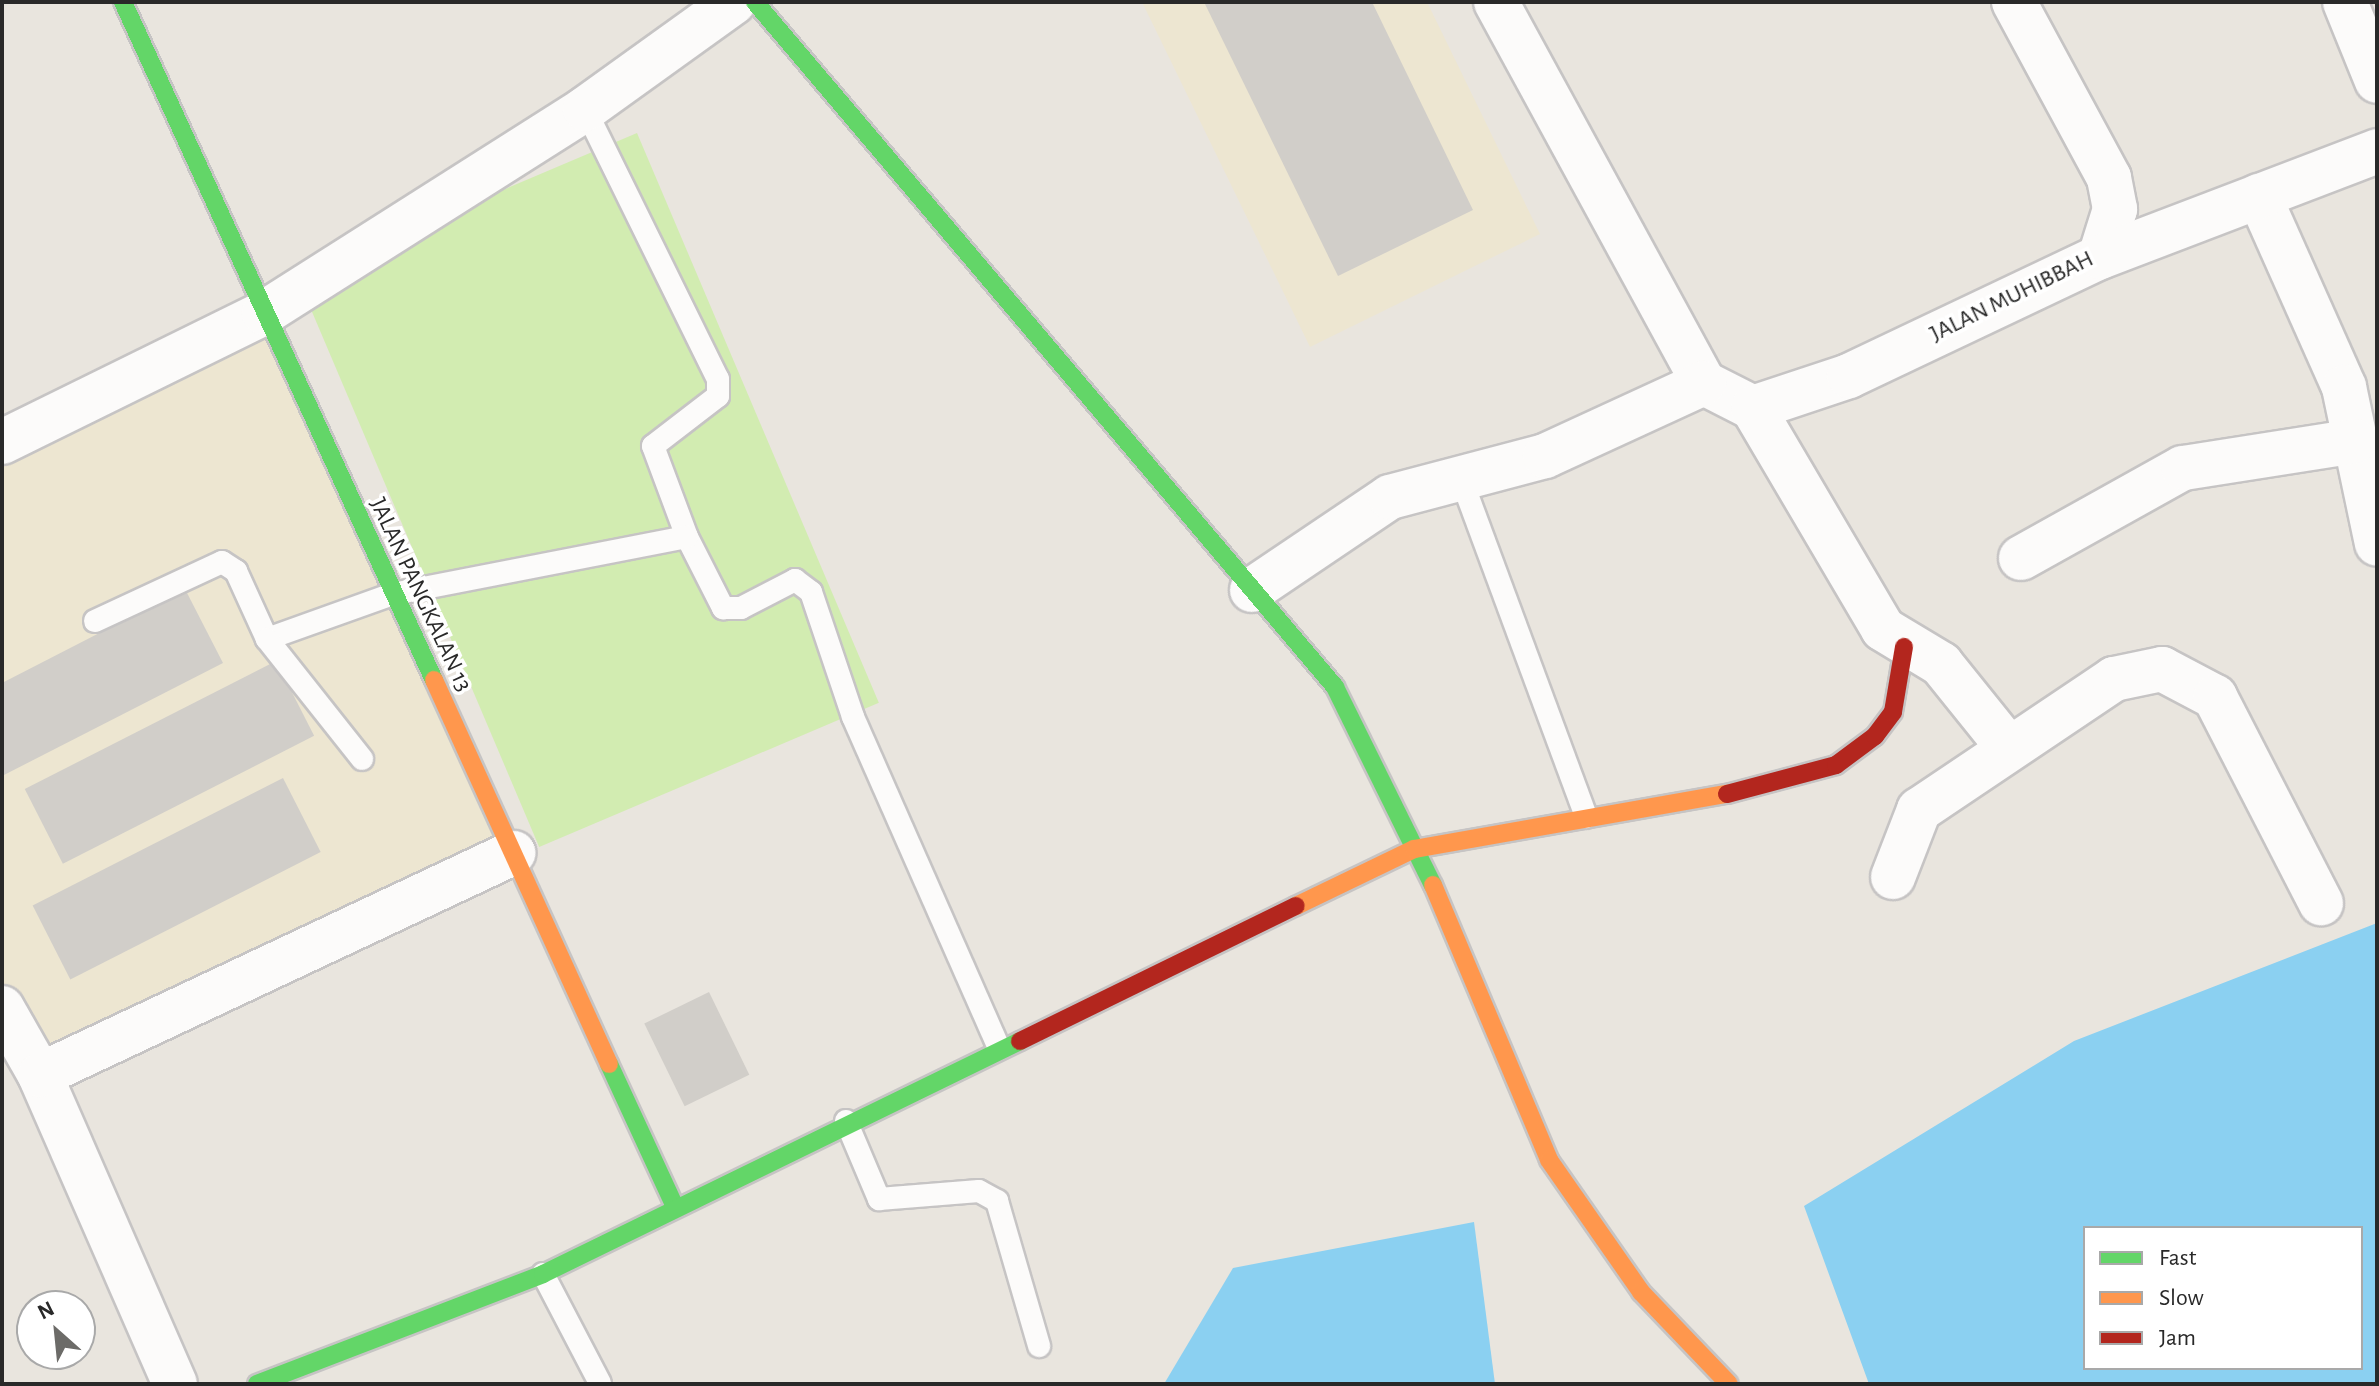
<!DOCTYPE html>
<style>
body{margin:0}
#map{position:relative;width:2379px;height:1386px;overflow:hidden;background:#e9e5de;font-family:"Alegreya Sans",sans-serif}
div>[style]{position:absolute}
.education>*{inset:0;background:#ede6d1}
.pitch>*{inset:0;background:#d2ecb1;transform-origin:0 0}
.water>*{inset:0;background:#8bd0f1}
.building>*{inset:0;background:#d1cec9;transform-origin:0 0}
.roads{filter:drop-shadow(2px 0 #c6c4c4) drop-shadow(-2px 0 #c6c4c4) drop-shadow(0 2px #c6c4c4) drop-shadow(0 -2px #c6c4c4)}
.lane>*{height:22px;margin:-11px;padding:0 11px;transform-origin:11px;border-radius:11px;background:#fcfbfa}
.street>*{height:44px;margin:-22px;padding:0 22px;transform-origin:22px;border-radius:22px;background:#fcfbfa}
.fast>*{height:18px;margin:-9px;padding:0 9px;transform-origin:9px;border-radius:9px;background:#63d668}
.slow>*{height:18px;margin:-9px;padding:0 9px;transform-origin:9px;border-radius:9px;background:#ff974d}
.jam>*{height:18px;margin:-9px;padding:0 9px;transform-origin:9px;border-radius:9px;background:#b3261e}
span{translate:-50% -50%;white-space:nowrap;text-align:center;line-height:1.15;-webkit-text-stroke:7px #fff;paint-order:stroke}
.street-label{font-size:24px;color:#292929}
.frame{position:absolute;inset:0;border:4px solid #292929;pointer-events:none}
.legend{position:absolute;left:2083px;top:1226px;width:280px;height:144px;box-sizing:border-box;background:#fff;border:2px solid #a9a9a9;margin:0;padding:10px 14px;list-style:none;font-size:24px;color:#292929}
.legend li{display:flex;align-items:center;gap:16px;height:40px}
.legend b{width:40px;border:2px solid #a9a9a9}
.north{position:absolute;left:16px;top:1290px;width:80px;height:80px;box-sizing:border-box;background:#fff;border:2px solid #a9a9a9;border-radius:50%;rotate:333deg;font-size:22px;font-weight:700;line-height:32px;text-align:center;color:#292929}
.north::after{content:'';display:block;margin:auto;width:28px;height:36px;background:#6c6b68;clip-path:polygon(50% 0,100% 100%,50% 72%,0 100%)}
</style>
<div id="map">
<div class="education">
<i style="clip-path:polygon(1142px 2px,1427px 2px,1540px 234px,1310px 347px)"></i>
<i style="clip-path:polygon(264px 313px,513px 853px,40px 1075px,2px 1008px,2px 441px)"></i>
</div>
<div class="pitch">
<i style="left:637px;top:133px;width:619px;height:369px;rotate:67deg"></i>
</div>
<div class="water">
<i style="clip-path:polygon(evenodd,2377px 923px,2377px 1384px,1869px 1384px,1804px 1206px,2074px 1041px,2377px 923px,2085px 1228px,2361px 1228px,2361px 1368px,2085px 1368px,2085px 1228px)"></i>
<i style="clip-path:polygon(1474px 1222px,1495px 1384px,1164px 1384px,1233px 1268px)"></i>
</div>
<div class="building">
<i style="clip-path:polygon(1204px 2px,1372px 2px,1473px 210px,1338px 276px)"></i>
<i style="clip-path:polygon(185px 589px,223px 663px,2px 776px,2px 683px)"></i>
<i style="left:276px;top:661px;width:84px;height:282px;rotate:63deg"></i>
<i style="left:283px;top:778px;width:83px;height:281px;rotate:63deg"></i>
<i style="left:709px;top:992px;width:92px;height:72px;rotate:64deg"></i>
</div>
<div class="roads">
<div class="lane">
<i style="left:585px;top:109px;width:301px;rotate:63.8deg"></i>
<i style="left:718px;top:379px;width:17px;rotate:90deg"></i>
<i style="left:718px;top:396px;width:82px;rotate:142.4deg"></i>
<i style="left:653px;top:446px;width:97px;rotate:69.5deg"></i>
<i style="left:687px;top:537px;width:80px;rotate:63.1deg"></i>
<i style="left:723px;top:608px;width:18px"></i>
<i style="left:741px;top:608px;width:61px;rotate:-27.4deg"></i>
<i style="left:795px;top:580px;width:20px;rotate:37deg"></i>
<i style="left:811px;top:592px;width:132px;rotate:71.4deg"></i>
<i style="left:853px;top:717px;width:362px;rotate:66.2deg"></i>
<i style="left:1462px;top:481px;width:358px;rotate:69.7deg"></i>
<i style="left:95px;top:621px;width:140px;rotate:-24.9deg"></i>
<i style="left:222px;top:562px;width:17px;rotate:33deg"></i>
<i style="left:236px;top:571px;width:75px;rotate:65.5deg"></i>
<i style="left:267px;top:639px;width:134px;rotate:-19.7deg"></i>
<i style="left:393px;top:594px;width:299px;rotate:-11deg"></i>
<i style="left:267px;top:639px;width:153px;rotate:51.6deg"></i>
<i style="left:846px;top:1121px;width:85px;rotate:67.1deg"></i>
<i style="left:879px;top:1199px;width:100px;rotate:-4.6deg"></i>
<i style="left:979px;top:1191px;width:21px;rotate:29deg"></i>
<i style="left:997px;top:1201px;width:151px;rotate:73.8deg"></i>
<i style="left:543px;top:1274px;width:123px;rotate:62.4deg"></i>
</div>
<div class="street">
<i style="left:1496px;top:2px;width:434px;rotate:61.4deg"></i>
<i style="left:1704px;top:383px;width:55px;rotate:27deg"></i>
<i style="left:1753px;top:408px;width:256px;rotate:59.5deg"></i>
<i style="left:1883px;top:629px;width:68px;rotate:31.1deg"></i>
<i style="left:1941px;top:664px;width:105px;rotate:51.2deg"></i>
<i style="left:2014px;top:2px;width:200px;rotate:61.6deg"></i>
<i style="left:2109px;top:178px;width:32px;rotate:79deg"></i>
<i style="left:2115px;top:209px;width:50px;rotate:107.4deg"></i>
<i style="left:2345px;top:2px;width:85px;rotate:67.9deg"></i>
<i style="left:2259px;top:196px;width:209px;rotate:66deg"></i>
<i style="left:2344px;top:387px;width:160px;rotate:78.1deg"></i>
<i style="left:1753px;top:408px;width:101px;rotate:-18.4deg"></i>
<i style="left:1849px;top:376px;width:278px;rotate:-25.4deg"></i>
<i style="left:2100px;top:257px;width:297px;rotate:-20.9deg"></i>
<i style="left:2px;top:442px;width:292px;rotate:-26.2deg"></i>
<i style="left:264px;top:313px;width:380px;rotate:-32.4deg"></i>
<i style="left:585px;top:109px;width:183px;rotate:-35.7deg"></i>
<i style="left:2021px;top:558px;width:185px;rotate:-29.1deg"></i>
<i style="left:2183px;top:468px;width:174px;rotate:-8.9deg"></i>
<i style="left:1252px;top:590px;width:166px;rotate:-34deg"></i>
<i style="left:1390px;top:497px;width:160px;rotate:-14.8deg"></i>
<i style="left:1545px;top:456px;width:175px;rotate:-24.7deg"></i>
<i style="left:1893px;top:877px;width:72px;rotate:-68.8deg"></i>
<i style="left:1919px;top:810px;width:235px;rotate:-33.9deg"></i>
<i style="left:2114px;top:679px;width:49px;rotate:-11.8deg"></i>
<i style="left:2162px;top:669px;width:60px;rotate:27.8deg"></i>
<i style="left:2215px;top:697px;width:232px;rotate:62.8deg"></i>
<i style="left:2px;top:1008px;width:77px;rotate:60.4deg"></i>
<i style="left:40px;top:1075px;width:337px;rotate:66.4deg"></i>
<i style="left:40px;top:1075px;width:523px;rotate:-25.14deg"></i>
</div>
<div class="fast">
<i style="left:123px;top:2px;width:746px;rotate:65.36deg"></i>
<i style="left:755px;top:2px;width:898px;rotate:49.74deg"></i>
<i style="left:1335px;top:687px;width:221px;rotate:63.7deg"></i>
<i style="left:609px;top:1064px;width:157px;rotate:65.2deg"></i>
<i style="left:257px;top:1384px;width:306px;rotate:-21deg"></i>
<i style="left:543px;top:1274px;width:531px;rotate:-26.03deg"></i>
</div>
<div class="slow">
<i style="left:434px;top:680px;width:422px;rotate:65.5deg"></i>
<i style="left:1433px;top:885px;width:298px;rotate:67.1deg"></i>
<i style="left:1549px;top:1160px;width:161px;rotate:55.1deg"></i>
<i style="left:1641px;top:1292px;width:127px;rotate:46.3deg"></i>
<i style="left:1296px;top:906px;width:131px;rotate:-25.8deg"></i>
<i style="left:1414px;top:849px;width:318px;rotate:-10deg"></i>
</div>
<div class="jam">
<i style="left:1727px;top:794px;width:113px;rotate:-14.9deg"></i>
<i style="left:1836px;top:765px;width:49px;rotate:-36.6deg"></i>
<i style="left:1875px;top:736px;width:30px;rotate:-53deg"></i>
<i style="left:1893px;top:712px;width:66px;rotate:-80.4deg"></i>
<i style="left:1020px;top:1041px;width:307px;rotate:-26.1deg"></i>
</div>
</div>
<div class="street-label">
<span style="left:2012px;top:297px;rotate:-26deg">JALAN MUHIBBAH</span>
<span style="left:420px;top:595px;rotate:65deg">JALAN PANGKALAN 13</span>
</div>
<div class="frame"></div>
<ul class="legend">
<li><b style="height:10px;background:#63d668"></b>Fast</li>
<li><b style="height:10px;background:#ff974d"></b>Slow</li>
<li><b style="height:10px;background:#b3261e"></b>Jam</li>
</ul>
<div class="north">N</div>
</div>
